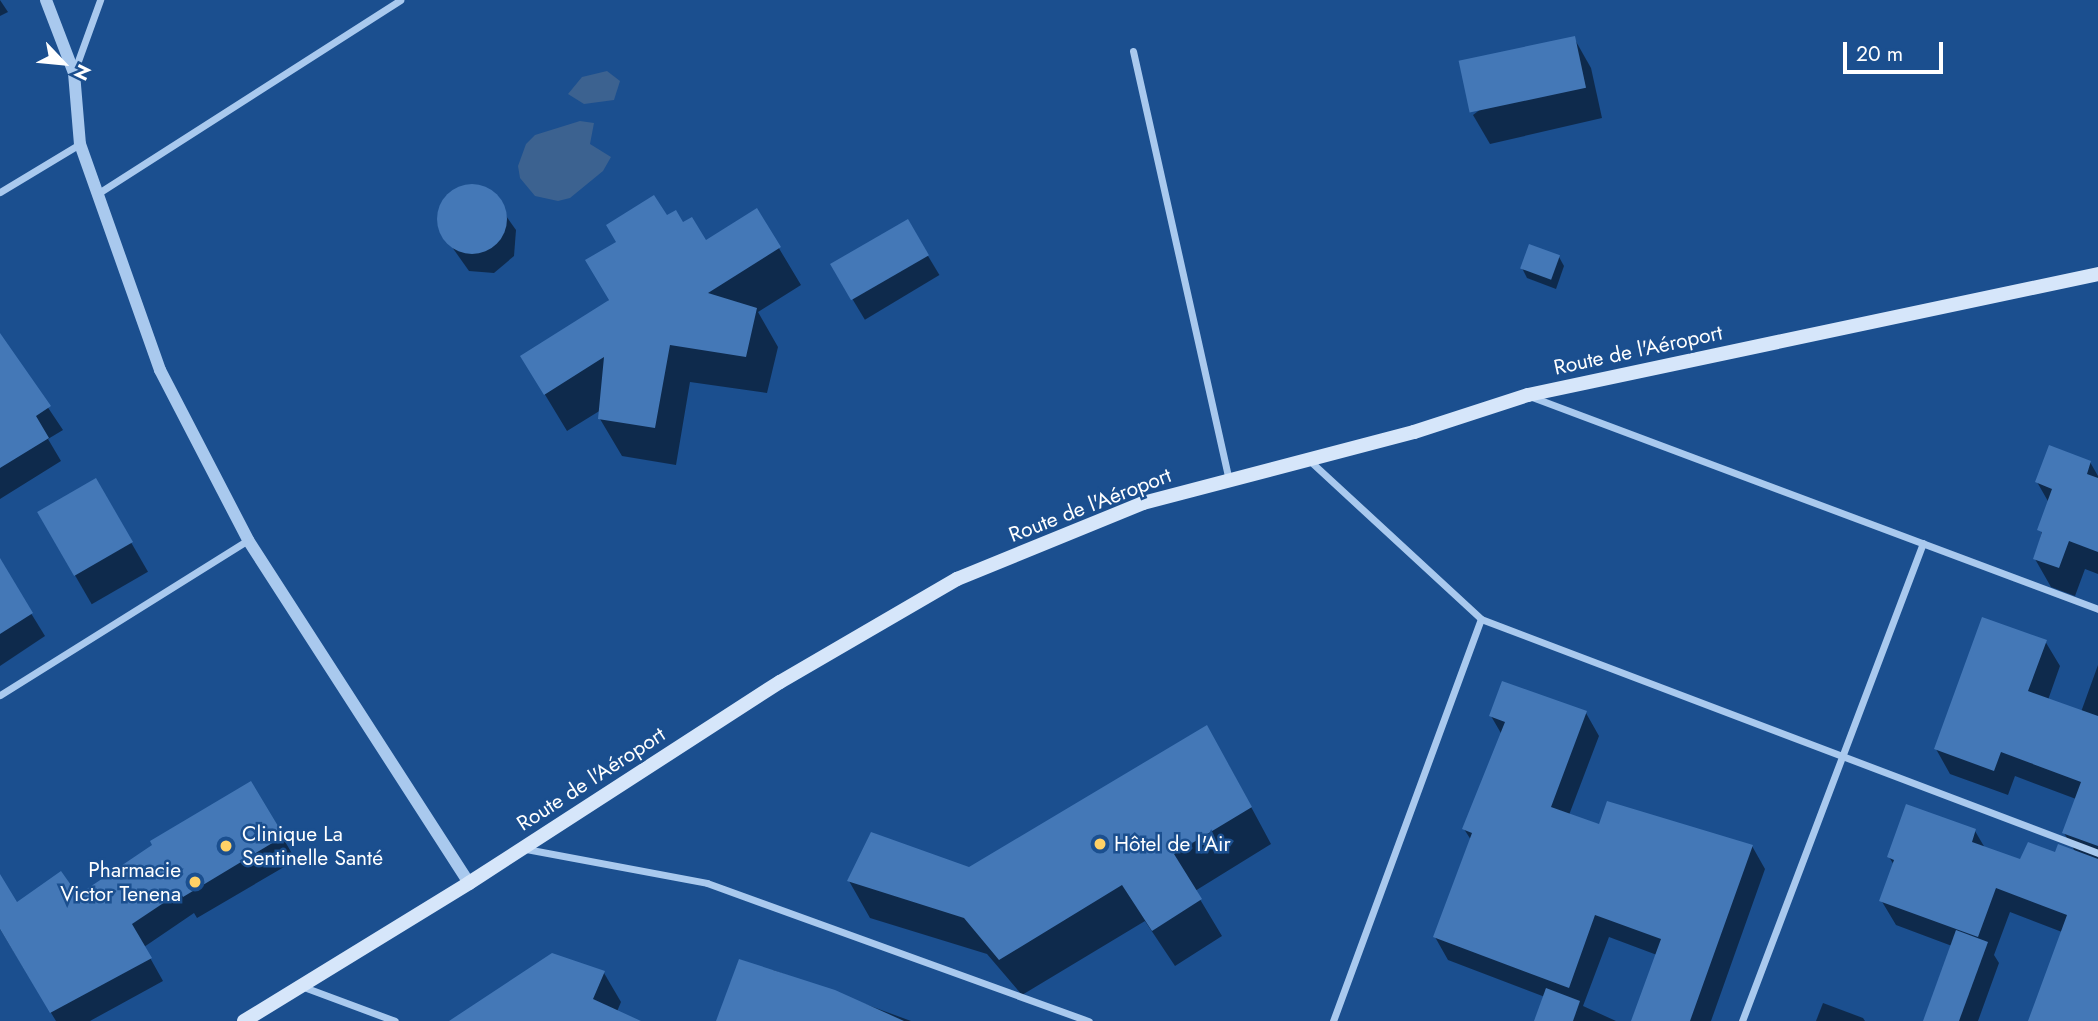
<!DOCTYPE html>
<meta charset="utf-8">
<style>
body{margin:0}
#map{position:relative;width:2098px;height:1021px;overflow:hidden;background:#1b4f8f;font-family:Jost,sans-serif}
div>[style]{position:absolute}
.water>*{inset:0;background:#3c6290}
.shadow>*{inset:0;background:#0007;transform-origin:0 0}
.building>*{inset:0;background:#4478b7;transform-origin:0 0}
.round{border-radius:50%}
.minor>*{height:7px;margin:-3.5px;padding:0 3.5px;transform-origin:3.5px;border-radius:3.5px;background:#a9c9ee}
.tertiary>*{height:12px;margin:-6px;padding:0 6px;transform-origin:6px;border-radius:6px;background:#a9c9ee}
.secondary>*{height:14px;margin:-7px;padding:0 7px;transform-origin:7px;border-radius:7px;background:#d6e6fa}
.dots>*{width:19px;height:19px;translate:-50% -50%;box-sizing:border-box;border:4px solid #1b4f8f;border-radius:50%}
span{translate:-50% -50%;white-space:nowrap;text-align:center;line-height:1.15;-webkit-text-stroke:5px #1b4f8f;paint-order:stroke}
.street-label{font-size:21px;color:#fff}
.poi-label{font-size:21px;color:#fff}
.left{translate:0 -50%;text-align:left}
.right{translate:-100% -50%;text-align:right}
.north{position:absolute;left:28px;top:28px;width:70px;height:70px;-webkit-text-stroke:5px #1b4f8f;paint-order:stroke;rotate:116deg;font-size:19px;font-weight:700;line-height:28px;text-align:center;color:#fff}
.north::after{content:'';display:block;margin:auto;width:24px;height:32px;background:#fff;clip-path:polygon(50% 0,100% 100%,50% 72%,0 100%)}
.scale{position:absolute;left:1843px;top:42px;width:100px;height:32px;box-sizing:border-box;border:4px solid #fff;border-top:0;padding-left:9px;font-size:21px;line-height:24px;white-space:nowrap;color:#fff;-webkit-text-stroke:5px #1b4f8f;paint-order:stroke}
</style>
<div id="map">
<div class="water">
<i style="clip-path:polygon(607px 71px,620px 81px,614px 100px,584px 104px,568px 94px,582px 77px)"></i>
<i style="clip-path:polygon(580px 121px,594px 123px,590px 144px,611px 157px,603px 171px,570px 198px,558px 201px,535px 196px,520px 178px,518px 166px,526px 144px,535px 135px)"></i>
</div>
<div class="shadow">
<i style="clip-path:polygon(0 0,8px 12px,0 16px)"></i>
<i style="clip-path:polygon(1574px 38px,1591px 68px,1602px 118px,1490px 144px,1473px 115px)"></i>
<i style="clip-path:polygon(462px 187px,487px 189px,516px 230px,514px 256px,494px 273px,469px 271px,440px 230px,442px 204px)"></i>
<i style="clip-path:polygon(756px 210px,801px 285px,758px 312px,778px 347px,767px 393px,690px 382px,676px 465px,622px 456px,600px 419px,601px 410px,567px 431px,544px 393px,666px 218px,705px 242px)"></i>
<i style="left:907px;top:221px;width:63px;height:87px;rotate:59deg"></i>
<i style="clip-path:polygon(1559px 257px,1564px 266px,1556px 289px,1527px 278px,1522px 268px)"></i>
<i style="clip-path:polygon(0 336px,63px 430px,48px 439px,61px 461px,0 499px)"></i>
<i style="clip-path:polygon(2090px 462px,2098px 476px,2098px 574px,2085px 569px,2075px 596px,2051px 587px,2035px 559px,2049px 503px,2037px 482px)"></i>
<i style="left:95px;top:480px;width:106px;height:65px;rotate:60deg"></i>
<i style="clip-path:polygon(0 563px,45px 636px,0 666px)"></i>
<i style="clip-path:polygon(2045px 641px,2060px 666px,2048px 700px,2081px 712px,2098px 665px,2098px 1021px,2029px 1021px,2062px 932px,2010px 912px,1994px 955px,1999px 963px,1978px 1021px,1924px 1021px,1952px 946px,1896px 925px,1881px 900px,1894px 865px,1889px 857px,1975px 831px,1985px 848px,2021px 861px,2076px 853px,2064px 833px,2076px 799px,2015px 776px,2008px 795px,1950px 774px,1936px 749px)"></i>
<i style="clip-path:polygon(1586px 713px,1599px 736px,1569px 815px,1600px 826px,1752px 846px,1765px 869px,1711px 1021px,1633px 1021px,1657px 955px,1609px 937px,1583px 1006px,1616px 1021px,1536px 1021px,1545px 997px,1448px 960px,1435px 937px,1471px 840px,1464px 829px,1502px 735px,1491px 716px)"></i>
<i style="clip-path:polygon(1228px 764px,1271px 844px,1195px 891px,1222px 936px,1175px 966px,1145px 921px,1022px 995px,987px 954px,870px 918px,849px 881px,970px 869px)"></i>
<i style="clip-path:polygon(250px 783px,296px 860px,197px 918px,194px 913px,144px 947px,163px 981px,90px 1021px,56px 1021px,0 929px,0 878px,16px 904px,78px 898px)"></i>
<i style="clip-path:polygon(773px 970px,911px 1021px,718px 1021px)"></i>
<i style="clip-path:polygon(604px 973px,621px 1002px,613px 1021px,467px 1021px)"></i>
<i style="clip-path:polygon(1823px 1003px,1863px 1018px,1865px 1021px,1816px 1021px)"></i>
</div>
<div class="building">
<i style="left:1575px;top:36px;width:53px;height:119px;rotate:78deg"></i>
<i class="round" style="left:437px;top:184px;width:70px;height:70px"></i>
<i style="clip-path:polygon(654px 195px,667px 215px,676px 210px,683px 222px,692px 217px,706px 240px,757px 208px,781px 247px,708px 293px,757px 308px,746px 357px,670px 345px,655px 428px,598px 419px,604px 357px,544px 395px,520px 356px,609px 300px,585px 260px,616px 242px,606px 225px)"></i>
<i style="left:908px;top:219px;width:42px;height:90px;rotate:60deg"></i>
<i style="left:1529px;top:244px;width:33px;height:26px;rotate:20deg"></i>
<i style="clip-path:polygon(0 333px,51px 406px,36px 416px,49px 438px,0 468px)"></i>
<i style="clip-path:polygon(2049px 445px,2091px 461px,2087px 474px,2098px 478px,2098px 552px,2069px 541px,2059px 568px,2033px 559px,2042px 532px,2037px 530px,2052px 489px,2035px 482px)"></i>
<i style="left:96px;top:478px;width:74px;height:68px;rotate:60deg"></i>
<i style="clip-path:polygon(0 558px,33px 613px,0 634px)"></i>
<i style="clip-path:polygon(1982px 617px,2047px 640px,2028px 691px,2098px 716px,2098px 846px,2062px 833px,2081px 782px,2001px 752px,1994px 771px,1934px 749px)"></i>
<i style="clip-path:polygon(1502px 681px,1587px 711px,1551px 807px,1599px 824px,1607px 801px,1753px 845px,1690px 1021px,1631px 1021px,1661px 939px,1595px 915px,1569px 988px,1433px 937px,1472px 833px,1462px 829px,1505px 722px,1489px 716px)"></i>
<i style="clip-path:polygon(1207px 725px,1252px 807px,1174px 854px,1202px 899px,1152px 931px,1122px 885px,999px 960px,964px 918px,847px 881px,871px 832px,969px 867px)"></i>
<i style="clip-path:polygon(251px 781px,284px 836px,183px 897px,180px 892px,132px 924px,152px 958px,50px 1013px,0 929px,0 874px,17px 902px,61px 871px,78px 895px,152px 845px,150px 841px)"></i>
<i style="clip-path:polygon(1906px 804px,1976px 829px,1972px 842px,2020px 859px,2028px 842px,2055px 852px,2058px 844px,2098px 859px,2098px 1021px,2028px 1021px,2067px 915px,1996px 888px,1978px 937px,1879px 901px,1894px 860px,1887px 857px)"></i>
<i style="clip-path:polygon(1956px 930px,1988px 942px,1959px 1021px,1923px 1021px)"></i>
<i style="clip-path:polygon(552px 953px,605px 971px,593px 999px,641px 1021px,449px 1021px)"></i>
<i style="clip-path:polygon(739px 959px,835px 990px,904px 1021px,716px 1021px)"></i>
<i style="clip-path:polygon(1546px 988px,1580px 1001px,1573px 1021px,1534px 1021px)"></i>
</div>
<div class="minor">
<i style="left:1133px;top:51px;width:440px;rotate:77.4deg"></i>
<i style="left:74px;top:72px;width:77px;rotate:-70.1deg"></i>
<i style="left:0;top:192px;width:93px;rotate:-31deg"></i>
<i style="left:97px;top:194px;width:360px;rotate:-32.6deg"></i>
<i style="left:1532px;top:397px;width:604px;rotate:20.53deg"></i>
<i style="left:1310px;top:461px;width:233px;rotate:42.7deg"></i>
<i style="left:1481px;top:619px;width:660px;rotate:20.77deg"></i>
<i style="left:0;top:695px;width:292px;rotate:-32deg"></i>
<i style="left:526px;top:849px;width:184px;rotate:10.6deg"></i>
<i style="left:707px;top:883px;width:406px;rotate:19.9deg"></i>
<i style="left:301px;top:986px;width:100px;rotate:20.4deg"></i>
<i style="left:1333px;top:1021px;width:428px;rotate:-69.8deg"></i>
<i style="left:1742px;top:1021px;width:511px;rotate:-69.26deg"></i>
</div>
<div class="tertiary">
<i style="left:46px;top:0;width:78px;rotate:69deg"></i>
<i style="left:74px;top:73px;width:71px;rotate:85.2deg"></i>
<i style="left:80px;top:144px;width:240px;rotate:70.5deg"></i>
<i style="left:160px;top:370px;width:191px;rotate:62.6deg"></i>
<i style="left:248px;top:540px;width:408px;rotate:57.2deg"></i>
</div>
<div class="secondary">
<i style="left:244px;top:1021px;width:264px;rotate:-31.5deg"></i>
<i style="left:469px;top:883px;width:370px;rotate:-32.9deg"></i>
<i style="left:780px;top:682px;width:205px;rotate:-30.2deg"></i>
<i style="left:957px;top:579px;width:201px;rotate:-22.2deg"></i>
<i style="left:1143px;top:503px;width:280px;rotate:-14.7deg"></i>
<i style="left:1414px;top:432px;width:120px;rotate:-18deg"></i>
<i style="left:1528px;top:395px;width:583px;rotate:-11.98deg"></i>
</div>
<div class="dots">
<i style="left:1100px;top:844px;background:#ffd166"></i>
<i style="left:226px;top:846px;background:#ffd166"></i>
<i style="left:195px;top:882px;background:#ffd166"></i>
</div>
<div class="street-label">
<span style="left:1638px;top:350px;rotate:-12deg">Route de l'Aéroport</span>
<span style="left:1090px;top:505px;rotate:-21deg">Route de l'Aéroport</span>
<span style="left:591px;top:779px;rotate:-33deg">Route de l'Aéroport</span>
</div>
<div class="poi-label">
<span class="left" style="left:242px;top:846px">Clinique La<br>Sentinelle Santé</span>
<span class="left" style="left:1114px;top:844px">Hôtel de l'Air</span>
<span class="right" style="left:181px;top:882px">Pharmacie<br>Victor Tenena</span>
</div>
<div class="north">N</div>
<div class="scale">20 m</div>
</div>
